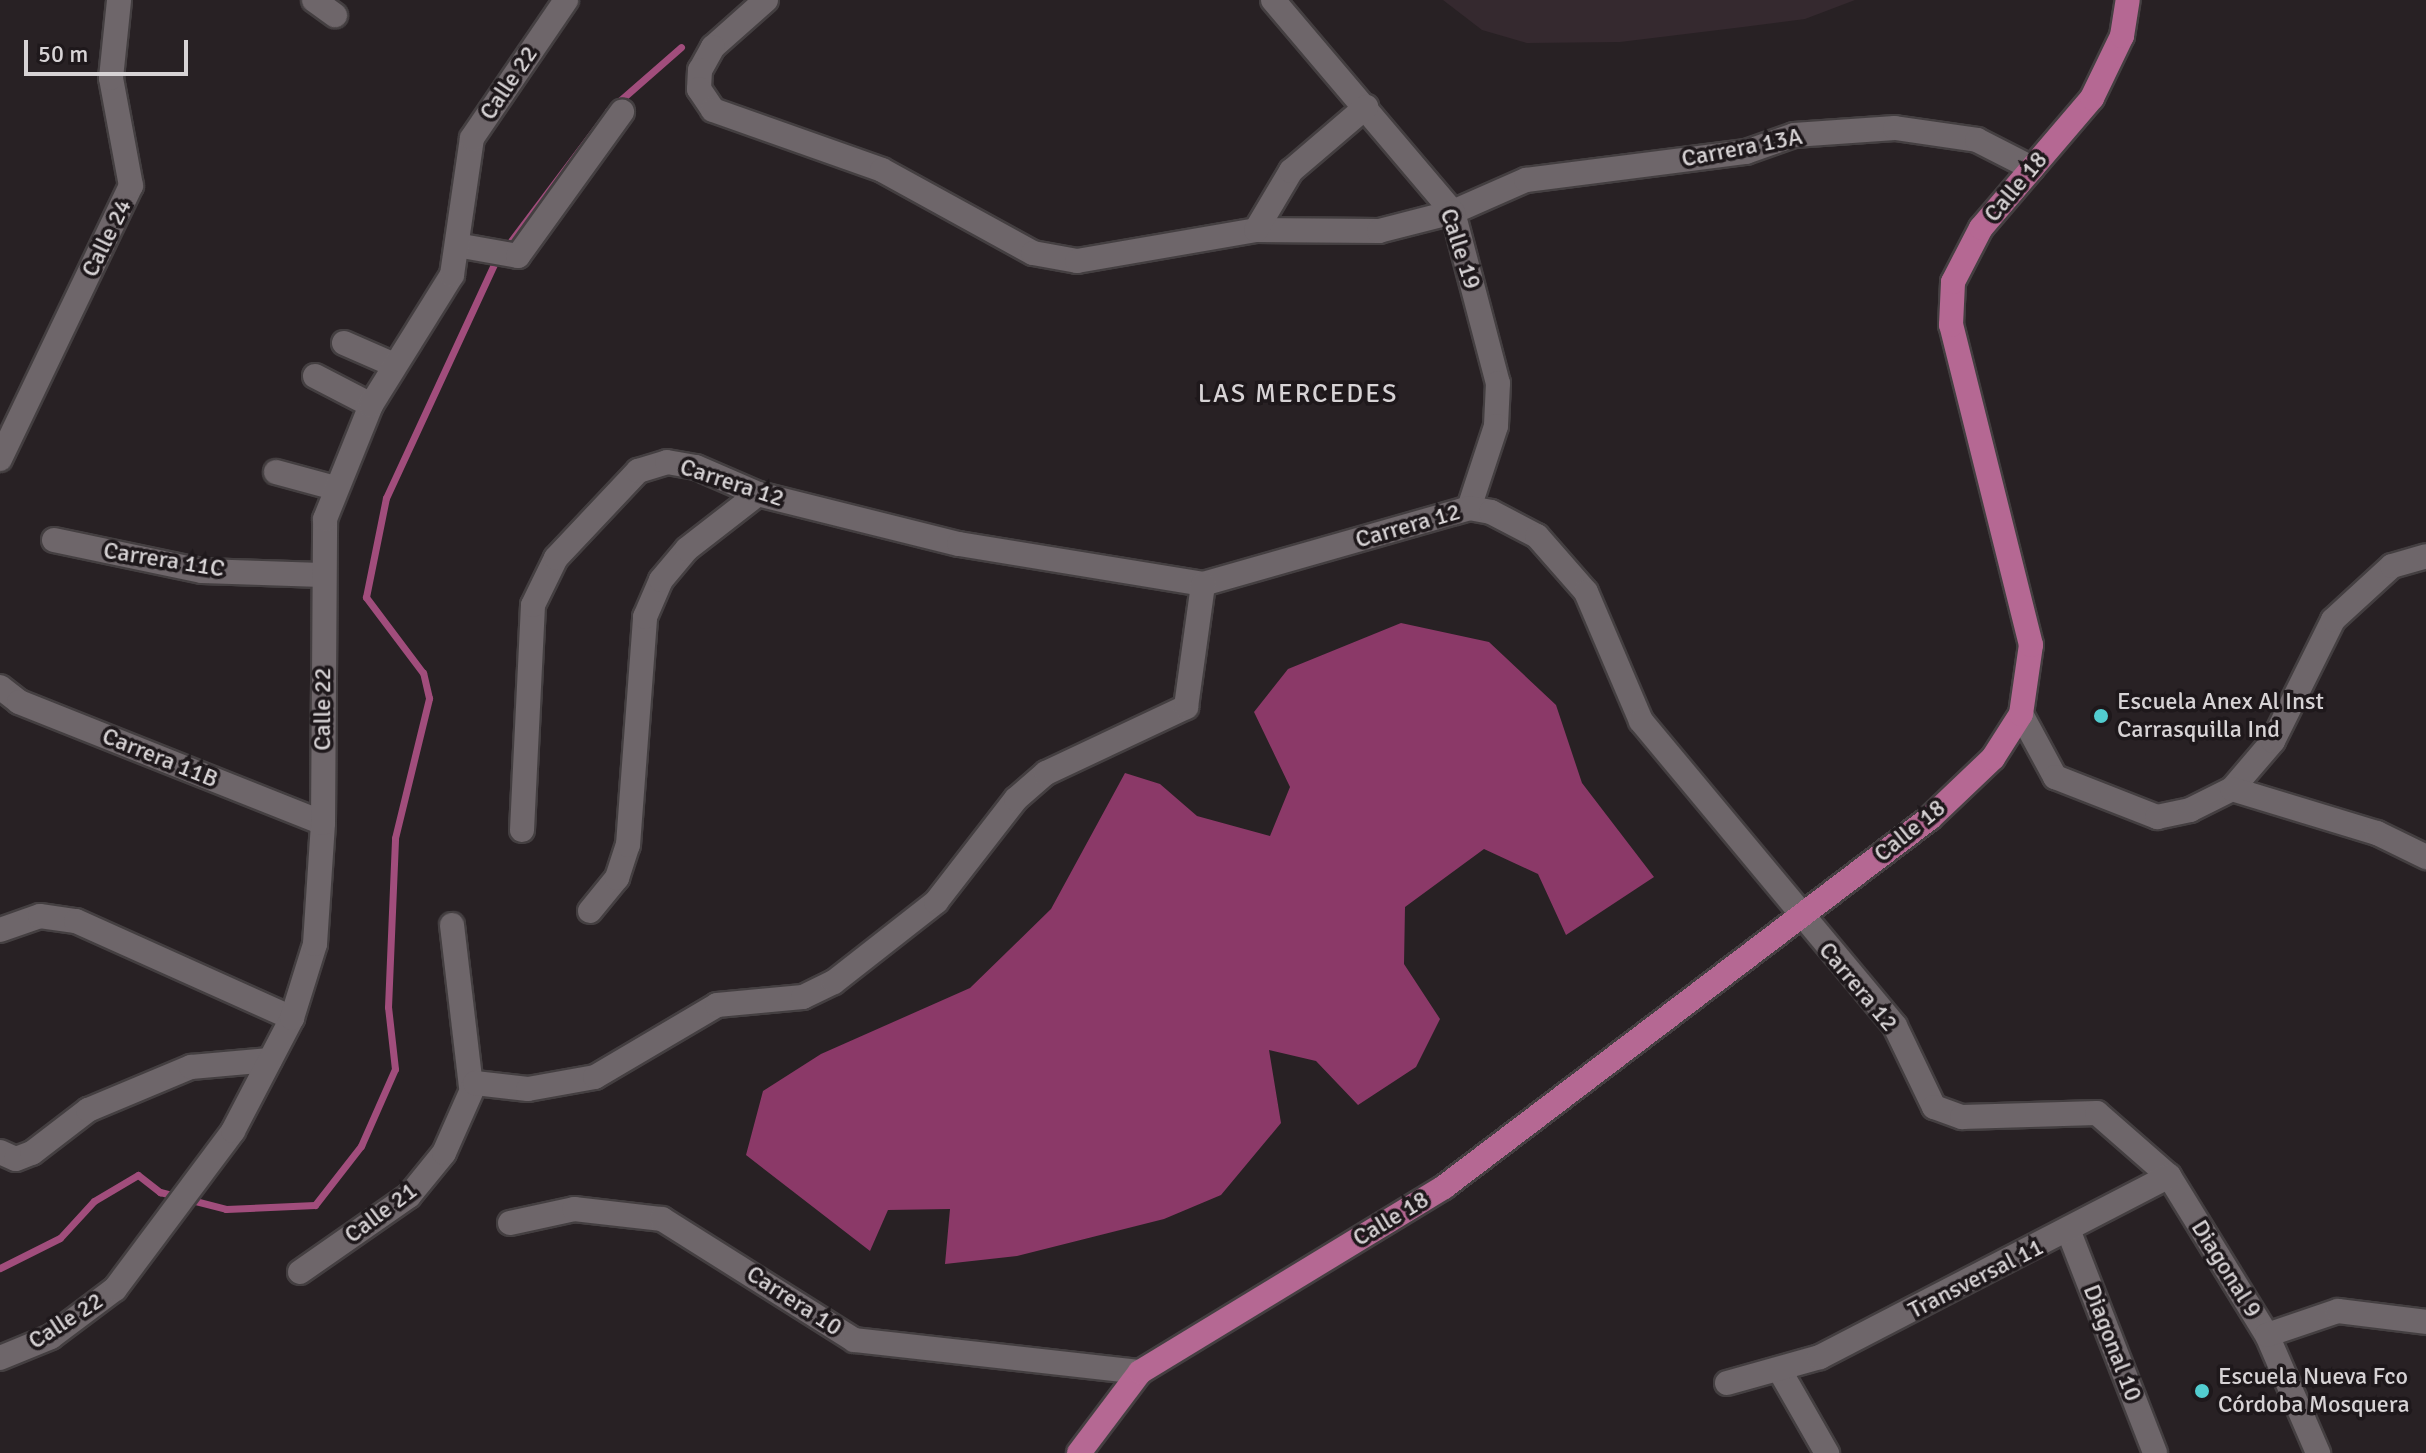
<!DOCTYPE html>
<meta charset="utf-8">
<style>
body{margin:0}
#map{position:relative;width:2426px;height:1453px;overflow:hidden;background:#282124;font-family:Signika,sans-serif}
div>[style]{position:absolute}
.built>*{inset:0;background:#35292f}
.forest>*{inset:0;background:#8b3968}
.stream>*{height:7px;margin:-3.5px;padding:0 3.5px;transform-origin:3.5px;border-radius:3.5px;background:#a14d7c}
.roads{filter:drop-shadow(2px 0 #443f41) drop-shadow(-2px 0 #443f41) drop-shadow(0 2px #443f41) drop-shadow(0 -2px #443f41)}
.minor>*{height:24px;margin:-12px;padding:0 12px;transform-origin:12px;border-radius:12px;background:#6e666a}
.major>*{height:24px;margin:-12px;padding:0 12px;transform-origin:12px;border-radius:12px;background:#b56893}
.dots>*{width:22px;height:22px;translate:-50% -50%;box-sizing:border-box;border:4px solid #1e181b;border-radius:50%}
span{translate:-50% -50%;white-space:nowrap;text-align:center;line-height:1.15;-webkit-text-stroke:7px #1e181b;paint-order:stroke}
.street-label{font-size:24px;color:#d7d3d5}
.poi-label{font-size:24px;color:#d7d3d5}
.left{translate:0 -50%;text-align:left}
.neighbourhood-label{font-size:26px;color:#d7d3d5;letter-spacing:2px}
.scale{position:absolute;left:24px;top:40px;width:164px;height:36px;box-sizing:border-box;border:4px solid #d7d3d5;border-top:0;padding-left:10px;font-size:24px;line-height:28px;white-space:nowrap;color:#d7d3d5;-webkit-text-stroke:6px #1e181b;paint-order:stroke}
</style>
<div id="map">
<div class="built">
<i style="clip-path:polygon(1443px 0,1855px 0,1805px 19px,1743px 27px,1620px 42px,1527px 43px,1482px 30px)"></i>
</div>
<div class="forest">
<i style="clip-path:polygon(1401px 623px,1489px 642px,1556px 705px,1582px 783px,1654px 877px,1566px 935px,1538px 874px,1484px 849px,1405px 907px,1404px 964px,1440px 1019px,1416px 1067px,1358px 1105px,1316px 1061px,1269px 1050px,1281px 1123px,1221px 1195px,1164px 1219px,1017px 1256px,945px 1264px,950px 1209px,888px 1210px,870px 1251px,746px 1155px,763px 1091px,821px 1054px,970px 988px,1051px 909px,1125px 773px,1160px 784px,1197px 816px,1270px 836px,1290px 787px,1254px 712px,1288px 669px)"></i>
</div>
<div class="stream">
<i style="left:608px;top:111px;width:97px;rotate:-41.2deg"></i>
<i style="left:505px;top:249px;width:160px;rotate:-53.1deg"></i>
<i style="left:0;top:1268px;width:67px;rotate:-26.6deg"></i>
<i style="left:60px;top:1238px;width:50px;rotate:-47.4deg"></i>
<i style="left:94px;top:1201px;width:51px;rotate:-30.6deg"></i>
<i style="left:138px;top:1175px;width:28px;rotate:38deg"></i>
<i style="left:160px;top:1192px;width:68px;rotate:14.4deg"></i>
<i style="left:226px;top:1209px;width:89px;rotate:-2.6deg"></i>
<i style="left:315px;top:1205px;width:75px;rotate:-52.1deg"></i>
<i style="left:361px;top:1146px;width:84px;rotate:-66.2deg"></i>
<i style="left:395px;top:1069px;width:62px;rotate:-96.4deg"></i>
<i style="left:388px;top:1007px;width:169px;rotate:-87.6deg"></i>
<i style="left:395px;top:838px;width:144px;rotate:-76.3deg"></i>
<i style="left:429px;top:698px;width:26px;rotate:-103deg"></i>
<i style="left:423px;top:673px;width:95px;rotate:-126.9deg"></i>
<i style="left:366px;top:597px;width:101px;rotate:-78.6deg"></i>
<i style="left:386px;top:498px;width:260px;rotate:-65.2deg"></i>
</div>
<div class="roads">
<div class="minor">
<i style="left:314px;top:0;width:26px;rotate:36deg"></i>
<i style="left:766px;top:0;width:71px;rotate:138.4deg"></i>
<i style="left:713px;top:47px;width:26px;rotate:119deg"></i>
<i style="left:700px;top:70px;width:19px;rotate:93deg"></i>
<i style="left:699px;top:89px;width:25px;rotate:56deg"></i>
<i style="left:713px;top:110px;width:179px;rotate:19.5deg"></i>
<i style="left:882px;top:170px;width:172px;rotate:28.8deg"></i>
<i style="left:1033px;top:253px;width:45px;rotate:10.3deg"></i>
<i style="left:1077px;top:261px;width:182px;rotate:-9.8deg"></i>
<i style="left:1256px;top:230px;width:123px;rotate:0.5deg"></i>
<i style="left:1379px;top:231px;width:76px;rotate:-14.4deg"></i>
<i style="left:1453px;top:212px;width:80px;rotate:-23.7deg"></i>
<i style="left:1526px;top:180px;width:222px;rotate:-7.3deg"></i>
<i style="left:1746px;top:152px;width:51px;rotate:-19.5deg"></i>
<i style="left:1794px;top:135px;width:101px;rotate:-4deg"></i>
<i style="left:1895px;top:128px;width:83px;rotate:8.3deg"></i>
<i style="left:1977px;top:140px;width:62px;rotate:27deg"></i>
<i style="left:1273px;top:0;width:278px;rotate:49.7deg"></i>
<i style="left:1453px;top:212px;width:177px;rotate:75.3deg"></i>
<i style="left:1498px;top:383px;width:43px;rotate:92.7deg"></i>
<i style="left:1496px;top:426px;width:86px;rotate:108.2deg"></i>
<i style="left:1256px;top:230px;width:69px;rotate:-59.3deg"></i>
<i style="left:1291px;top:171px;width:99px;rotate:-40.5deg"></i>
<i style="left:462px;top:246px;width:57px;rotate:10.1deg"></i>
<i style="left:518px;top:256px;width:178px;rotate:-54.2deg"></i>
<i style="left:344px;top:343px;width:55px;rotate:23.7deg"></i>
<i style="left:315px;top:376px;width:63px;rotate:27.4deg"></i>
<i style="left:0;top:459px;width:303px;rotate:-64.4deg"></i>
<i style="left:131px;top:186px;width:110px;rotate:-100.5deg"></i>
<i style="left:111px;top:78px;width:78px;rotate:-84.1deg"></i>
<i style="left:276px;top:472px;width:61px;rotate:15.2deg"></i>
<i style="left:54px;top:540px;width:151px;rotate:11.8deg"></i>
<i style="left:202px;top:571px;width:120px;rotate:1.9deg"></i>
<i style="left:0;top:687px;width:24px;rotate:38deg"></i>
<i style="left:19px;top:702px;width:327px;rotate:21.7deg"></i>
<i style="left:2021px;top:714px;width:72px;rotate:61.6deg"></i>
<i style="left:2055px;top:777px;width:110px;rotate:21.4deg"></i>
<i style="left:2157px;top:817px;width:34px;rotate:-12deg"></i>
<i style="left:2190px;top:810px;width:47px;rotate:-26.6deg"></i>
<i style="left:2232px;top:789px;width:63px;rotate:-49.5deg"></i>
<i style="left:2273px;top:741px;width:135px;rotate:-63.6deg"></i>
<i style="left:2333px;top:620px;width:80px;rotate:-42.5deg"></i>
<i style="left:2392px;top:566px;width:35px;rotate:-16deg"></i>
<i style="left:2232px;top:789px;width:152px;rotate:16.9deg"></i>
<i style="left:2377px;top:833px;width:55px;rotate:26.1deg"></i>
<i style="left:522px;top:830px;width:225px;rotate:-87.2deg"></i>
<i style="left:533px;top:605px;width:52px;rotate:-63.9deg"></i>
<i style="left:556px;top:558px;width:120px;rotate:-46.7deg"></i>
<i style="left:638px;top:471px;width:30px;rotate:-17deg"></i>
<i style="left:667px;top:462px;width:29px;rotate:10deg"></i>
<i style="left:696px;top:467px;width:68px;rotate:23.5deg"></i>
<i style="left:758px;top:494px;width:207px;rotate:14deg"></i>
<i style="left:959px;top:544px;width:247px;rotate:9.3deg"></i>
<i style="left:1203px;top:584px;width:277px;rotate:-15.9deg"></i>
<i style="left:1469px;top:508px;width:22px;rotate:10deg"></i>
<i style="left:1491px;top:512px;width:52px;rotate:27.6deg"></i>
<i style="left:1537px;top:536px;width:74px;rotate:48.8deg"></i>
<i style="left:1586px;top:592px;width:140px;rotate:66.9deg"></i>
<i style="left:1641px;top:721px;width:397px;rotate:50.2deg"></i>
<i style="left:1895px;top:1026px;width:90px;rotate:64.3deg"></i>
<i style="left:1934px;top:1107px;width:30px;rotate:20deg"></i>
<i style="left:1962px;top:1117px;width:135px;rotate:-1.7deg"></i>
<i style="left:2097px;top:1113px;width:96px;rotate:41.2deg"></i>
<i style="left:2169px;top:1176px;width:187px;rotate:58.4deg"></i>
<i style="left:2267px;top:1335px;width:129px;rotate:66.6deg"></i>
<i style="left:590px;top:911px;width:43px;rotate:-50.7deg"></i>
<i style="left:617px;top:878px;width:35px;rotate:-72deg"></i>
<i style="left:628px;top:845px;width:229px;rotate:-85.7deg"></i>
<i style="left:645px;top:617px;width:40px;rotate:-66.6deg"></i>
<i style="left:661px;top:580px;width:40px;rotate:-50deg"></i>
<i style="left:687px;top:549px;width:90px;rotate:-37.8deg"></i>
<i style="left:452px;top:925px;width:163px;rotate:83.3deg"></i>
<i style="left:0;top:930px;width:42px;rotate:-19.3deg"></i>
<i style="left:40px;top:916px;width:36px;rotate:8deg"></i>
<i style="left:76px;top:921px;width:237px;rotate:24.2deg"></i>
<i style="left:0;top:1152px;width:17px;rotate:24deg"></i>
<i style="left:16px;top:1159px;width:17px;rotate:-21deg"></i>
<i style="left:32px;top:1153px;width:71px;rotate:-37.5deg"></i>
<i style="left:88px;top:1110px;width:112px;rotate:-22.7deg"></i>
<i style="left:191px;top:1067px;width:79px;rotate:-5.1deg"></i>
<i style="left:510px;top:1223px;width:66px;rotate:-12.3deg"></i>
<i style="left:574px;top:1209px;width:89px;rotate:6.5deg"></i>
<i style="left:662px;top:1219px;width:227px;rotate:32.2deg"></i>
<i style="left:854px;top:1340px;width:288px;rotate:6.4deg"></i>
<i style="left:2069px;top:1232px;width:237px;rotate:68.7deg"></i>
<i style="left:300px;top:1272px;width:133px;rotate:-34.9deg"></i>
<i style="left:409px;top:1196px;width:55px;rotate:-50.9deg"></i>
<i style="left:444px;top:1153px;width:77px;rotate:-66.1deg"></i>
<i style="left:475px;top:1083px;width:53px;rotate:6.5deg"></i>
<i style="left:528px;top:1089px;width:68px;rotate:-10.2deg"></i>
<i style="left:595px;top:1077px;width:142px;rotate:-30.5deg"></i>
<i style="left:717px;top:1005px;width:86px;rotate:-5.3deg"></i>
<i style="left:803px;top:997px;width:34px;rotate:-26deg"></i>
<i style="left:834px;top:982px;width:130px;rotate:-38.1deg"></i>
<i style="left:936px;top:902px;width:130px;rotate:-52.2deg"></i>
<i style="left:1016px;top:799px;width:40px;rotate:-41deg"></i>
<i style="left:1046px;top:773px;width:155px;rotate:-25.2deg"></i>
<i style="left:1186px;top:707px;width:124px;rotate:-82.1deg"></i>
<i style="left:2267px;top:1335px;width:75px;rotate:-18.7deg"></i>
<i style="left:2338px;top:1311px;width:89px;rotate:7.1deg"></i>
<i style="left:0;top:1358px;width:55px;rotate:-22.4deg"></i>
<i style="left:51px;top:1337px;width:80px;rotate:-36.9deg"></i>
<i style="left:115px;top:1289px;width:197px;rotate:-53.2deg"></i>
<i style="left:233px;top:1131px;width:127px;rotate:-62.4deg"></i>
<i style="left:292px;top:1018px;width:77px;rotate:-72.7deg"></i>
<i style="left:315px;top:944px;width:121px;rotate:-86.2deg"></i>
<i style="left:323px;top:823px;width:304px;rotate:-89.6deg"></i>
<i style="left:325px;top:519px;width:123px;rotate:-68deg"></i>
<i style="left:371px;top:405px;width:153px;rotate:-58.1deg"></i>
<i style="left:452px;top:275px;width:138px;rotate:-81.7deg"></i>
<i style="left:472px;top:138px;width:167px;rotate:-55.7deg"></i>
<i style="left:1780px;top:1371px;width:95px;rotate:60.2deg"></i>
<i style="left:1727px;top:1383px;width:97px;rotate:-15.6deg"></i>
<i style="left:1820px;top:1357px;width:393px;rotate:-27.4deg"></i>
</div>
<div class="major">
<i style="left:1079px;top:1453px;width:101px;rotate:-53deg"></i>
<i style="left:1140px;top:1372px;width:356px;rotate:-31.3deg"></i>
<i style="left:1444px;top:1187px;width:610px;rotate:-37.21deg"></i>
<i style="left:1930px;top:818px;width:87px;rotate:-43.6deg"></i>
<i style="left:1993px;top:758px;width:52px;rotate:-57.5deg"></i>
<i style="left:2021px;top:714px;width:70px;rotate:-81.8deg"></i>
<i style="left:2031px;top:645px;width:330px;rotate:-104deg"></i>
<i style="left:1951px;top:325px;width:43px;rotate:-87.3deg"></i>
<i style="left:1953px;top:282px;width:61px;rotate:-62.6deg"></i>
<i style="left:1981px;top:228px;width:171px;rotate:-49.5deg"></i>
<i style="left:2092px;top:98px;width:69px;rotate:-64.2deg"></i>
<i style="left:2122px;top:36px;width:36px;rotate:-81deg"></i>
</div>
</div>
<div class="dots">
<i style="left:2101px;top:716px;background:#52cdd0"></i>
<i style="left:2202px;top:1391px;background:#52cdd0"></i>
</div>
<div class="street-label">
<span style="left:509px;top:83px;rotate:-56deg">Calle 22</span>
<span style="left:1742px;top:148px;rotate:-11deg">Carrera 13A</span>
<span style="left:2016px;top:187px;rotate:-50deg">Calle 18</span>
<span style="left:107px;top:238px;rotate:-64deg">Calle 24</span>
<span style="left:1460px;top:249px;rotate:72deg">Calle 19</span>
<span style="left:732px;top:483px;rotate:18deg">Carrera 12</span>
<span style="left:1408px;top:526px;rotate:-16deg">Carrera 12</span>
<span style="left:164px;top:560px;rotate:9deg">Carrera 11C</span>
<span style="left:323px;top:709px;rotate:-90deg">Calle 22</span>
<span style="left:160px;top:758px;rotate:22deg">Carrera 11B</span>
<span style="left:1910px;top:831px;rotate:-39deg">Calle 18</span>
<span style="left:1858px;top:987px;rotate:50deg">Carrera 12</span>
<span style="left:381px;top:1213px;rotate:-37deg">Calle 21</span>
<span style="left:1391px;top:1219px;rotate:-31deg">Calle 18</span>
<span style="left:2226px;top:1269px;rotate:58deg">Diagonal 9</span>
<span style="left:1976px;top:1279px;rotate:-27deg">Transversal 11</span>
<span style="left:794px;top:1301px;rotate:33deg">Carrera 10</span>
<span style="left:66px;top:1321px;rotate:-33deg">Calle 22</span>
<span style="left:2112px;top:1343px;rotate:69deg">Diagonal 10</span>
</div>
<div class="poi-label">
<span class="left" style="left:2117px;top:716px">Escuela Anex Al Inst<br>Carrasquilla Ind</span>
<span class="left" style="left:2218px;top:1391px">Escuela Nueva Fco<br>Córdoba Mosquera</span>
</div>
<div class="neighbourhood-label">
<span style="left:1298px;top:395px">LAS MERCEDES</span>
</div>
<div class="scale">50 m</div>
</div>
